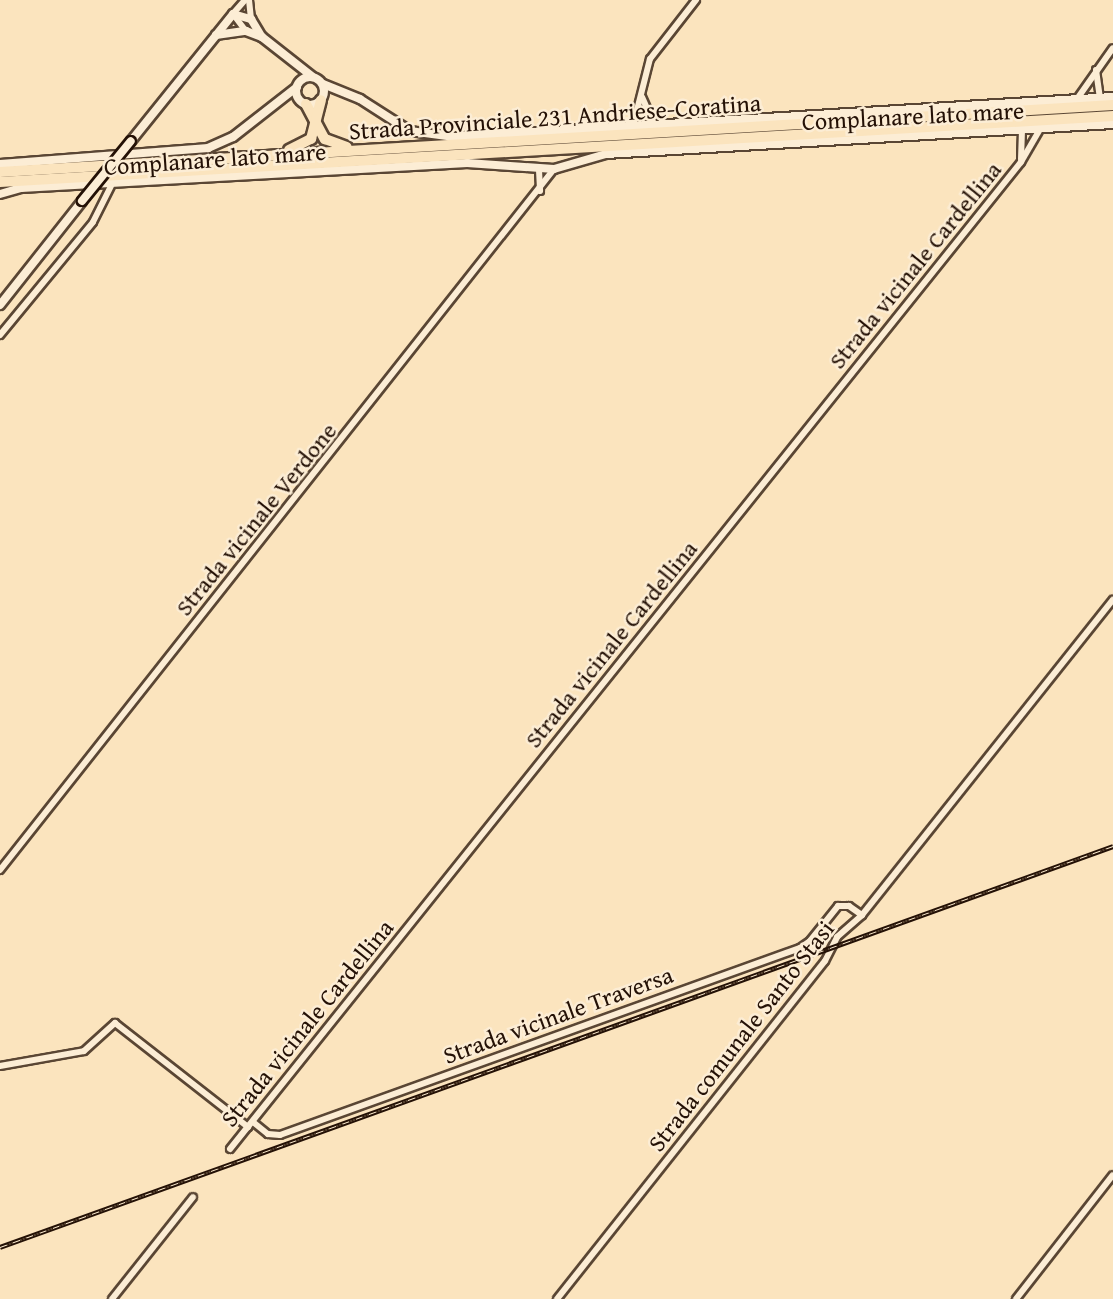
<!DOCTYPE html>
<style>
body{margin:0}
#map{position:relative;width:1113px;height:1299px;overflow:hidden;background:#fbe4be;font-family:"Gentium Book Plus",serif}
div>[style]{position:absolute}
.roads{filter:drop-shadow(2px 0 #5a4634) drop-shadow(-2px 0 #5a4634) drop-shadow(0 2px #5a4634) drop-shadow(0 -2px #5a4634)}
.street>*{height:6px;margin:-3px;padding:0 3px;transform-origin:3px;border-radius:3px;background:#fcedd5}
.secondary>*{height:8px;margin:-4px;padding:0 4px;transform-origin:4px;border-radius:4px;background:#fcedd5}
.secondary>.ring{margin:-4px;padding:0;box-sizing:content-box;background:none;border:8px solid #fcedd5;border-radius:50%}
.highway>*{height:10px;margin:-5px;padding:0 5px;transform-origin:5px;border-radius:5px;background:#fbe4be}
.rail>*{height:4.5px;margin-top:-2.25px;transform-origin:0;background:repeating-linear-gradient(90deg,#fcedd5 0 7px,#241106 0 14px);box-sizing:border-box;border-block:2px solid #241106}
.bridges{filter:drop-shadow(2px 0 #241106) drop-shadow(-2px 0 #241106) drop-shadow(0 2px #241106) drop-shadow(0 -2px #241106)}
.secondary-bridge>*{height:8px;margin:-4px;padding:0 4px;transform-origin:4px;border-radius:4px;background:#fcedd5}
span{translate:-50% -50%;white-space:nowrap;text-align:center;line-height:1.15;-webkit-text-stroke:5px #fcedd5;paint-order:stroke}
.street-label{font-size:24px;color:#241106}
</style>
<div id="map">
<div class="roads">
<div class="street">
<i style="left:245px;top:0;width:18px;rotate:131deg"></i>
<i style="left:233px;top:14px;width:21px;rotate:53deg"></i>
<i style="left:249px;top:0;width:19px;rotate:84deg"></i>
<i style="left:1096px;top:70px;width:27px;rotate:82deg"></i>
<i style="left:642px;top:97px;width:30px;rotate:66deg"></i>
<i style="left:1077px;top:99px;width:62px;rotate:-54.8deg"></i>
<i style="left:633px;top:126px;width:69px;rotate:-75.8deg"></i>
<i style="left:650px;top:59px;width:75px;rotate:-52.1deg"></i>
<i style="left:1021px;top:159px;width:30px;rotate:-88deg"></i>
<i style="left:539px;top:170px;width:21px;rotate:87deg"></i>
<i style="left:0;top:335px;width:146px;rotate:-50.5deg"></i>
<i style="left:93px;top:222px;width:40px;rotate:-63.4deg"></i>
<i style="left:0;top:870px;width:893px;rotate:-51.68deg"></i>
<i style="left:0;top:1066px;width:85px;rotate:-10.1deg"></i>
<i style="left:84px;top:1051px;width:42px;rotate:-42.1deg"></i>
<i style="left:115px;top:1023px;width:169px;rotate:38deg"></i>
<i style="left:253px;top:1122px;width:19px;rotate:39deg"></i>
<i style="left:268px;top:1134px;width:12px;rotate:5deg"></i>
<i style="left:280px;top:1135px;width:553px;rotate:-19.78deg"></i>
<i style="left:800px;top:948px;width:12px;rotate:-35deg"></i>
<i style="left:810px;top:941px;width:45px;rotate:-51.3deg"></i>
<i style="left:838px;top:906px;width:11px"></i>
<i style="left:849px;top:906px;width:16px;rotate:35deg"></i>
<i style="left:230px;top:1149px;width:1265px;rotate:-51.29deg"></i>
<i style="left:1021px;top:162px;width:39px;rotate:-60deg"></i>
<i style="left:112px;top:1299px;width:130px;rotate:-51.5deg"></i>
<i style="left:557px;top:1299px;width:431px;rotate:-51.6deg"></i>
<i style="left:825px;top:961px;width:27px;rotate:-63deg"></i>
<i style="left:837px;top:937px;width:33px;rotate:-41deg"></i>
<i style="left:862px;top:915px;width:403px;rotate:-51.5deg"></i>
<i style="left:1016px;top:1299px;width:157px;rotate:-52deg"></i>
</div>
<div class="secondary">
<i style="left:216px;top:35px;width:30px;rotate:-8deg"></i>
<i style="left:246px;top:31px;width:17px;rotate:21deg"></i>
<i style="left:262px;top:37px;width:65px;rotate:38.1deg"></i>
<i class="ring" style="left:296px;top:77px;width:20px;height:20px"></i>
<i style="left:323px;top:84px;width:40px;rotate:22deg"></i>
<i style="left:360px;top:99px;width:59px;rotate:32.6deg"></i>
<i style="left:410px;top:131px;width:43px;rotate:7.9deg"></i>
<i style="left:453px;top:137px;width:661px;rotate:-3.47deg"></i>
<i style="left:131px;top:141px;width:163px;rotate:-51.2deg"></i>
<i style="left:233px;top:14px;width:19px;rotate:16deg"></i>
<i style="left:251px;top:19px;width:21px;rotate:59deg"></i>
<i style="left:0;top:164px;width:209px;rotate:-4.4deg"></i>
<i style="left:208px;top:148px;width:27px;rotate:-24deg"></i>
<i style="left:233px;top:137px;width:81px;rotate:-38deg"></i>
<i style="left:0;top:194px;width:22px;rotate:-16deg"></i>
<i style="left:21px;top:188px;width:447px;rotate:-3.2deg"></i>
<i style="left:467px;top:163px;width:87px;rotate:3.9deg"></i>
<i style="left:554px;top:169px;width:54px;rotate:-16.1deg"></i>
<i style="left:606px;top:154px;width:508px;rotate:-3.39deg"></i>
<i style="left:0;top:305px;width:132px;rotate:-51.7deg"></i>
</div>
<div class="highway">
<i style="left:306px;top:104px;width:40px;rotate:62deg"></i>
<i style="left:325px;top:139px;width:23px;rotate:20deg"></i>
<i style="left:289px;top:150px;width:25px;rotate:-27deg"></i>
<i style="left:311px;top:139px;width:40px;rotate:-75.6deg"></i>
<i style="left:0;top:172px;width:1115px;rotate:-3.44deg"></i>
<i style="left:0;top:182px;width:1115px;rotate:-3.39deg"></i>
</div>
</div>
<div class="rail">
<i style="left:0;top:1247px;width:1183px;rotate:-19.81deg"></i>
</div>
<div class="bridges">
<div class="secondary-bridge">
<i style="left:82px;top:201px;width:77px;rotate:-50.8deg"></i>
</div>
</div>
<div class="street-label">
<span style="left:913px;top:116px;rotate:-3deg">Complanare lato mare</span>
<span style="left:555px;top:117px;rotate:-4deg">Strada Provinciale 231 Andriese-Coratina</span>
<span style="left:215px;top:159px;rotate:-4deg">Complanare lato mare</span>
<span style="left:915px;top:265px;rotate:-51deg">Strada vicinale Cardellina</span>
<span style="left:256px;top:519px;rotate:-51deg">Strada vicinale Verdone</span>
<span style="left:611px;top:644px;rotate:-51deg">Strada vicinale Cardellina</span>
<span style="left:558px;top:1015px;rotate:-20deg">Strada vicinale Traversa</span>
<span style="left:307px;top:1023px;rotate:-51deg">Strada vicinale Cardellina</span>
<span style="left:741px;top:1036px;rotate:-52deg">Strada comunale Santo Stasi</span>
</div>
</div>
